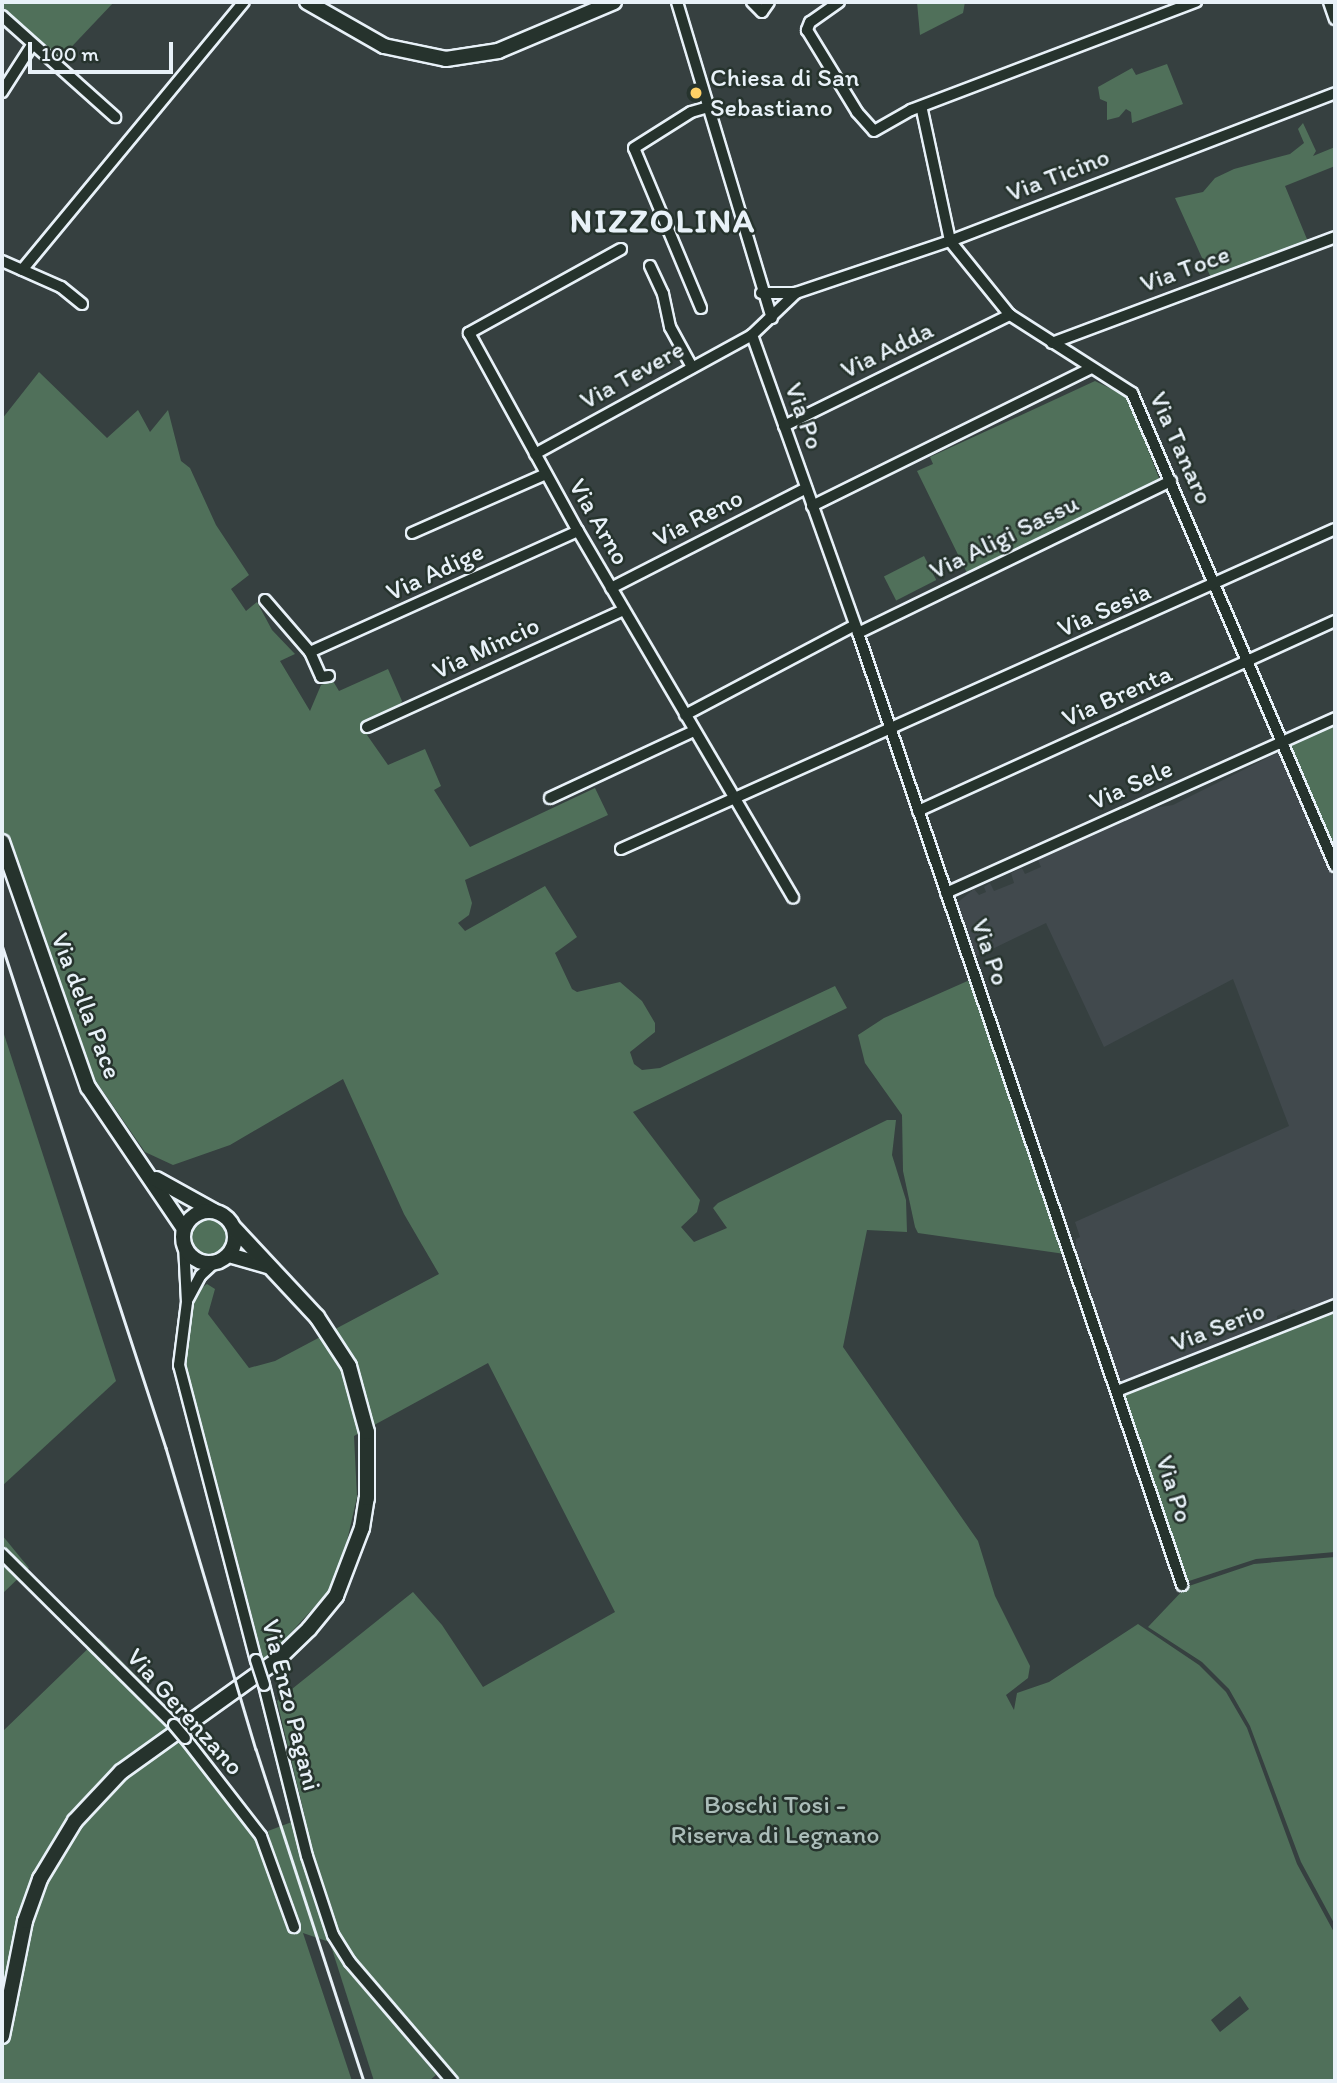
<!DOCTYPE html>
<style>
body{margin:0}
#map{position:relative;width:1337px;height:2083px;overflow:hidden;background:#364040;font-family:Itim,sans-serif}
div>[style]{position:absolute}
.built>*{inset:0;background:#41494d}
.green>*{inset:0;background:#50705a;transform-origin:0 0}
.round{border-radius:50%}
.roads{filter:drop-shadow(2px 0 #e8f1f8) drop-shadow(-2px 0 #e8f1f8) drop-shadow(0 2px #e8f1f8) drop-shadow(0 -2px #e8f1f8)}
.minor>*{height:10px;margin:-5px;padding:0 5px;transform-origin:5px;border-radius:5px;background:#26332d}
.major>*{height:14px;margin:-7px;padding:0 7px;transform-origin:7px;border-radius:7px;background:#26332d}
.major>.ring{margin:-7px;padding:0;box-sizing:content-box;background:none;border:14px solid #26332d;border-radius:50%}
.rail>*{height:2.5px;margin:-1.25px;padding:0 1.25px;transform-origin:1.25px;border-radius:1.25px;background:#e8f1f8}
.bridges{filter:drop-shadow(2px 0 #e8f1f8) drop-shadow(-2px 0 #e8f1f8) drop-shadow(0 2px #e8f1f8) drop-shadow(0 -2px #e8f1f8)}
.minor-bridge>*{height:10px;margin:-5px;padding:0 5px;transform-origin:5px;border-radius:5px;background:#26332d}
.dots>*{width:19px;height:19px;translate:-50% -50%;box-sizing:border-box;border:4px solid #26332d;border-radius:50%}
span{translate:-50% -50%;white-space:nowrap;text-align:center;line-height:1.15;-webkit-text-stroke:5px #26332d;paint-order:stroke}
.poi-label{font-size:26px;color:#e8f1f8}
.left{translate:0 -50%;text-align:left}
.street-label{font-size:26px;color:#e8f1f8}
.park-label{font-size:26px;color:#abbdb9}
.district-label{font-size:33px;color:#e8f1f8;font-weight:700;letter-spacing:2px}
.frame{position:absolute;inset:0;border:4px solid #e8f1f8;pointer-events:none}
.scale{position:absolute;left:28px;top:42px;width:145px;height:32px;box-sizing:border-box;border:4px solid #e8f1f8;border-top:0;padding-left:9px;font-size:21px;line-height:24px;white-space:nowrap;color:#e8f1f8;-webkit-text-stroke:5px #26332d;paint-order:stroke}
</style>
<div id="map">
<div class="built">
<i style="clip-path:polygon(1277px 753px,1283px 755px,1335px 880px,1335px 1297px,1298px 1313px,1294px 1309px,1277px 1316px,1277px 1322px,1119px 1384px,1087px 1285px,1087px 1270px,1080px 1266px,1076px 1254px,1076px 1239px,1080px 1237px,1075px 1222px,1289px 1126px,1233px 979px,1104px 1047px,1046px 923px,976px 957px,957px 903px,974px 889px,979px 895px,986px 892px,984px 887px,990px 883px,994px 891px,1014px 883px,1011px 873px,1022px 868px,1025px 874px,1041px 867px,1038px 860px,1154px 808px,1173px 805px)"></i>
</div>
<div class="green">
<i style="clip-path:polygon(2px 2px,114px 2px,60px 59px,2px 9px)"></i>
<i style="clip-path:polygon(917px 2px,965px 2px,963px 13px,920px 35px)"></i>
<i style="clip-path:polygon(1167px 64px,1183px 104px,1132px 123px,1131px 112px,1126px 109px,1119px 117px,1107px 120px,1107px 102px,1100px 99px,1098px 87px,1132px 68px,1136px 75px)"></i>
<i style="clip-path:polygon(1303px 123px,1316px 151px,1313px 156px,1335px 147px,1335px 166px,1285px 186px,1309px 244px,1212px 280px,1175px 198px,1203px 192px,1215px 178px,1234px 169px,1290px 154px,1304px 143px,1298px 129px)"></i>
<i style="clip-path:polygon(evenodd,39px 372px,107px 438px,138px 410px,150px 432px,168px 410px,181px 461px,190px 468px,216px 525px,249px 575px,231px 589px,246px 611px,257px 602px,272px 630px,295px 654px,280px 661px,310px 711px,321px 685px,333px 681px,339px 691px,388px 669px,402px 701px,399px 708px,369px 722px,373px 732px,367px 735px,388px 765px,425px 749px,441px 786px,434px 790px,470px 847px,595px 788px,608px 815px,465px 880px,472px 903px,469px 915px,458px 923px,465px 931px,545px 886px,577px 937px,555px 953px,572px 989px,577px 992px,620px 982px,642px 1001px,655px 1023px,655px 1032px,630px 1052px,634px 1064px,642px 1070px,660px 1068px,835px 986px,847px 1008px,633px 1112px,700px 1200px,697px 1212px,681px 1227px,694px 1242px,727px 1228px,713px 1208px,718px 1203px,887px 1120px,896px 1120px,892px 1155px,906px 1200px,907px 1232px,867px 1230px,843px 1347px,978px 1541px,995px 1596px,1030px 1666px,1028px 1678px,1006px 1695px,1014px 1710px,1017px 1693px,1049px 1682px,1138px 1624px,1199px 1665px,1226px 1692px,1247px 1728px,1297px 1864px,1335px 1934px,1335px 2081px,459px 2081px,347px 1948px,303px 1933px,352px 2081px,2px 2081px,2px 1732px,99px 1638px,172px 1712px,273px 1850px,268px 1831px,305px 1817px,277px 1701px,413px 1592px,442px 1625px,483px 1687px,615px 1612px,488px 1363px,354px 1436px,357px 1497px,344px 1554px,329px 1591px,264px 1662px,185px 1361px,189px 1316px,198px 1290px,207px 1284px,215px 1289px,208px 1314px,249px 1368px,275px 1361px,439px 1274px,404px 1214px,343px 1079px,230px 1145px,173px 1165px,145px 1152px,93px 1077px,10px 841px,2px 843px,2px 419px,39px 372px,1240px 1996px,1249px 2009px,1220px 2032px,1211px 2020px,1240px 1996px)"></i>
<i style="clip-path:polygon(1095px 381px,1128px 397px,1160px 481px,968px 575px,917px 471px,933px 464px,930px 457px)"></i>
<i style="left:924px;top:556px;width:27px;height:45px;rotate:63deg"></i>
<i style="clip-path:polygon(1335px 722px,1335px 865px,1289px 749px,1291px 743px)"></i>
<i style="clip-path:polygon(972px 979px,1065px 1254px,918px 1233px,915px 1227px,903px 1171px,902px 1115px,865px 1063px,858px 1035px,884px 1018px)"></i>
<i style="clip-path:polygon(2px 1028px,116px 1381px,2px 1486px)"></i>
<i class="round" style="left:187px;top:1216px;width:44px;height:44px"></i>
<i style="clip-path:polygon(1335px 1309px,1335px 1552px,1256px 1559px,1189px 1581px,1183px 1578px,1122px 1394px)"></i>
<i style="clip-path:polygon(2px 1535px,29px 1568px,2px 1594px)"></i>
<i style="clip-path:polygon(1335px 1557px,1335px 1925px,1301px 1862px,1250px 1726px,1229px 1689px,1202px 1662px,1148px 1627px,1186px 1587px,1254px 1564px)"></i>
<i style="clip-path:polygon(331px 1946px,436px 2075px,429px 2081px,374px 2081px)"></i>
</div>
<div class="roads">
<div class="minor">
<i style="left:677px;top:2px;width:330px;rotate:73.3deg"></i>
<i style="left:752px;top:2px;width:14px;rotate:45deg"></i>
<i style="left:762px;top:12px;width:12px;rotate:-55deg"></i>
<i style="left:839px;top:2px;width:35px;rotate:145deg"></i>
<i style="left:810px;top:22px;width:9px;rotate:111deg"></i>
<i style="left:807px;top:30px;width:96px;rotate:58.6deg"></i>
<i style="left:857px;top:112px;width:25px;rotate:48deg"></i>
<i style="left:874px;top:131px;width:43px;rotate:-29.6deg"></i>
<i style="left:911px;top:110px;width:305px;rotate:-20.8deg"></i>
<i style="left:1329px;top:2px;width:18px;rotate:71deg"></i>
<i style="left:2px;top:16px;width:152px;rotate:41.8deg"></i>
<i style="left:2px;top:92px;width:56px;rotate:-57.4deg"></i>
<i style="left:922px;top:110px;width:134px;rotate:77.9deg"></i>
<i style="left:950px;top:241px;width:95px;rotate:51deg"></i>
<i style="left:1010px;top:315px;width:145px;rotate:32.6deg"></i>
<i style="left:1132px;top:393px;width:515px;rotate:66.77deg"></i>
<i style="left:621px;top:249px;width:174px;rotate:151.1deg"></i>
<i style="left:469px;top:333px;width:226px;rotate:61.2deg"></i>
<i style="left:578px;top:531px;width:425px;rotate:59.6deg"></i>
<i style="left:2px;top:261px;width:64px;rotate:23.8deg"></i>
<i style="left:61px;top:287px;width:27px;rotate:39deg"></i>
<i style="left:650px;top:266px;width:31px;rotate:65deg"></i>
<i style="left:663px;top:294px;width:34px;rotate:78deg"></i>
<i style="left:670px;top:327px;width:46px;rotate:61.2deg"></i>
<i style="left:22px;top:270px;width:348px;rotate:-50.4deg"></i>
<i style="left:761px;top:293px;width:35px"></i>
<i style="left:796px;top:293px;width:163px;rotate:-18.7deg"></i>
<i style="left:950px;top:241px;width:412px;rotate:-21deg"></i>
<i style="left:701px;top:308px;width:173px;rotate:-112.7deg"></i>
<i style="left:634px;top:148px;width:67px;rotate:-32.3deg"></i>
<i style="left:691px;top:112px;width:18px;rotate:-16deg"></i>
<i style="left:752px;top:335px;width:316px;rotate:70.4deg"></i>
<i style="left:858px;top:633px;width:1006px;rotate:71.2deg"></i>
<i style="left:1052px;top:343px;width:302px;rotate:-20.5deg"></i>
<i style="left:784px;top:426px;width:252px;rotate:-26.2deg"></i>
<i style="left:535px;top:454px;width:247px;rotate:-28.7deg"></i>
<i style="left:752px;top:335px;width:61px;rotate:-43.7deg"></i>
<i style="left:812px;top:506px;width:311px;rotate:-26.3deg"></i>
<i style="left:412px;top:533px;width:146px;rotate:-23.8deg"></i>
<i style="left:611px;top:588px;width:219px;rotate:-27.1deg"></i>
<i style="left:265px;top:600px;width:69px;rotate:49.1deg"></i>
<i style="left:310px;top:652px;width:27px;rotate:66deg"></i>
<i style="left:321px;top:677px;width:8px;rotate:-7deg"></i>
<i style="left:858px;top:633px;width:348px;rotate:-25.9deg"></i>
<i style="left:310px;top:652px;width:294px;rotate:-24.3deg"></i>
<i style="left:685px;top:715px;width:192px;rotate:-27.9deg"></i>
<i style="left:367px;top:727px;width:282px;rotate:-24.5deg"></i>
<i style="left:550px;top:798px;width:159px;rotate:-25deg"></i>
<i style="left:918px;top:811px;width:458px;rotate:-24.5deg"></i>
<i style="left:621px;top:849px;width:782px;rotate:-24.14deg"></i>
<i style="left:946px;top:893px;width:427px;rotate:-24.2deg"></i>
<i style="left:184px;top:1245px;width:57px;rotate:87deg"></i>
<i style="left:187px;top:1302px;width:64px;rotate:97.2deg"></i>
<i style="left:179px;top:1365px;width:305px;rotate:75.4deg"></i>
<i style="left:188px;top:1299px;width:27px;rotate:-62deg"></i>
<i style="left:201px;top:1275px;width:18px;rotate:-43deg"></i>
<i style="left:1117px;top:1391px;width:234px;rotate:-21.5deg"></i>
<i style="left:2px;top:1554px;width:243px;rotate:44.8deg"></i>
<i style="left:264px;top:1685px;width:176px;rotate:75.9deg"></i>
<i style="left:307px;top:1856px;width:83px;rotate:71.8deg"></i>
<i style="left:333px;top:1935px;width:32px;rotate:58deg"></i>
<i style="left:350px;top:1962px;width:157px;rotate:49.4deg"></i>
<i style="left:185px;top:1738px;width:124px;rotate:52.2deg"></i>
<i style="left:261px;top:1836px;width:97px;rotate:70.1deg"></i>
</div>
<div class="major">
<i style="left:307px;top:2px;width:89px;rotate:29.7deg"></i>
<i style="left:384px;top:46px;width:63px;rotate:11.8deg"></i>
<i style="left:446px;top:59px;width:53px;rotate:-8.7deg"></i>
<i style="left:498px;top:51px;width:126px;rotate:-22.9deg"></i>
<i style="left:2px;top:842px;width:260px;rotate:70.7deg"></i>
<i style="left:88px;top:1087px;width:171px;rotate:55.9deg"></i>
<i style="left:156px;top:1179px;width:66px;rotate:28.9deg"></i>
<i class="ring" style="left:183px;top:1211px;width:38px;height:38px"></i>
<i style="left:229px;top:1255px;width:40px;rotate:16deg"></i>
<i style="left:2px;top:2036px;width:117px;rotate:-78.7deg"></i>
<i style="left:25px;top:1921px;width:45px;rotate:-70.3deg"></i>
<i style="left:40px;top:1879px;width:68px;rotate:-58.9deg"></i>
<i style="left:75px;top:1821px;width:67px;rotate:-46.8deg"></i>
<i style="left:121px;top:1772px;width:191px;rotate:-35.6deg"></i>
<i style="left:276px;top:1661px;width:46px;rotate:-44.1deg"></i>
<i style="left:309px;top:1629px;width:43px;rotate:-50.7deg"></i>
<i style="left:336px;top:1596px;width:73px;rotate:-69.1deg"></i>
<i style="left:362px;top:1528px;width:30px;rotate:-81deg"></i>
<i style="left:367px;top:1498px;width:66px;rotate:-90deg"></i>
<i style="left:367px;top:1432px;width:68px;rotate:-105.3deg"></i>
<i style="left:349px;top:1366px;width:59px;rotate:-123.1deg"></i>
<i style="left:317px;top:1317px;width:120px;rotate:-133deg"></i>
</div>
</div>
<div class="rail">
<i style="left:2px;top:945px;width:529px;rotate:71.94deg"></i>
<i style="left:166px;top:1448px;width:314px;rotate:73.4deg"></i>
<i style="left:256px;top:1749px;width:349px;rotate:72deg"></i>
</div>
<div class="bridges">
<div class="minor-bridge">
<i style="left:256px;top:1660px;width:26px;rotate:72deg"></i>
<i style="left:174px;top:1725px;width:17px;rotate:50deg"></i>
</div>
</div>
<div class="dots">
<i style="left:696px;top:93px;background:#ffd166"></i>
</div>
<div class="poi-label">
<span class="left" style="left:710px;top:93px">Chiesa di San<br>Sebastiano</span>
</div>
<div class="street-label">
<span style="left:1058px;top:175px;rotate:-21deg">Via Ticino</span>
<span style="left:1185px;top:269px;rotate:-20deg">Via Toce</span>
<span style="left:887px;top:350px;rotate:-26deg">Via Adda</span>
<span style="left:632px;top:375px;rotate:-29deg">Via Tevere</span>
<span style="left:804px;top:416px;rotate:70deg">Via Po</span>
<span style="left:1181px;top:448px;rotate:66deg">Via Tanaro</span>
<span style="left:698px;top:518px;rotate:-27deg">Via Reno</span>
<span style="left:599px;top:522px;rotate:60deg">Via Arno</span>
<span style="left:1004px;top:537px;rotate:-26deg">Via Aligi Sassu</span>
<span style="left:435px;top:572px;rotate:-25deg">Via Adige</span>
<span style="left:1104px;top:610px;rotate:-24deg">Via Sesia</span>
<span style="left:486px;top:648px;rotate:-25deg">Via Mincio</span>
<span style="left:1117px;top:696px;rotate:-24deg">Via Brenta</span>
<span style="left:1131px;top:785px;rotate:-24deg">Via Sele</span>
<span style="left:990px;top:952px;rotate:71deg">Via Po</span>
<span style="left:86px;top:1006px;rotate:69deg">Via della Pace</span>
<span style="left:1218px;top:1327px;rotate:-21deg">Via Serio</span>
<span style="left:1174px;top:1489px;rotate:72deg">Via Po</span>
<span style="left:291px;top:1705px;rotate:76deg">Via Enzo Pagani</span>
<span style="left:185px;top:1712px;rotate:48deg">Via Gerenzano</span>
</div>
<div class="park-label">
<span style="left:775px;top:1820px">Boschi Tosi -<br>Riserva di Legnano</span>
</div>
<div class="district-label">
<span style="left:663px;top:221px">NIZZOLINA</span>
</div>
<div class="frame"></div>
<div class="scale">100 m</div>
</div>
